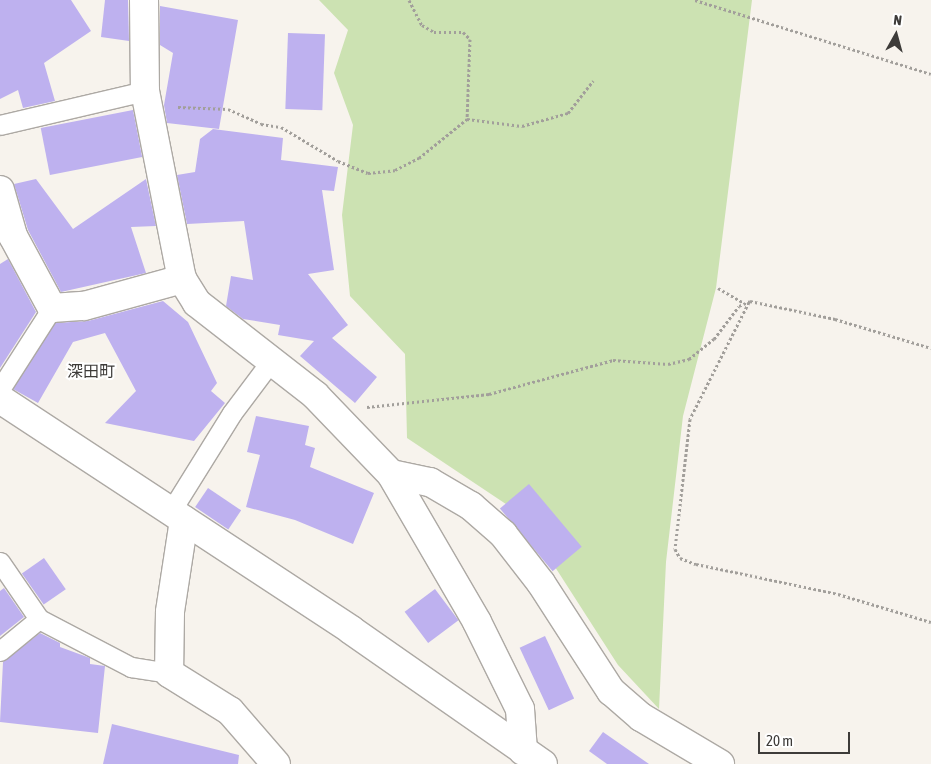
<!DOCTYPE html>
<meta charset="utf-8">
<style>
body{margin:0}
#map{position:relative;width:931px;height:764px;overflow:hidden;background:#f7f3ed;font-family:"Asap Condensed","Noto Sans JP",sans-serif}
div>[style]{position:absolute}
.green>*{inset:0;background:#cce2b2}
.building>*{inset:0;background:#beb1ef;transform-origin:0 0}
.path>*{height:3px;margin-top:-1.5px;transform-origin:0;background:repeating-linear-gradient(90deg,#a29f9b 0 2.5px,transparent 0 5px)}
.roads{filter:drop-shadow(1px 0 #ada9a4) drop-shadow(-1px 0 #ada9a4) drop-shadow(0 1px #ada9a4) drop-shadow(0 -1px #ada9a4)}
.lane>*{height:19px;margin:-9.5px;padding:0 9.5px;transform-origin:9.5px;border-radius:9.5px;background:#fff}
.street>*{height:28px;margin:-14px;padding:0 14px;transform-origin:14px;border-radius:14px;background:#fff}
span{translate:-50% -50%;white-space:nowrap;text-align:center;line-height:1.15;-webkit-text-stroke:4px #fff;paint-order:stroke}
.quarter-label{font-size:16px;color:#3d3b39}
.north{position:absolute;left:871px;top:10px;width:50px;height:50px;-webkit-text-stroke:4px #fff;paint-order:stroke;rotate:7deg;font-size:14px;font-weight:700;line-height:20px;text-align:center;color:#3d3b39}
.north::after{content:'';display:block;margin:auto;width:18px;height:22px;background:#3d3b39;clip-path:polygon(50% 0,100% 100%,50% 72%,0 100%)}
.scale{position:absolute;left:758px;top:732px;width:92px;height:22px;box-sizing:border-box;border:2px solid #3d3b39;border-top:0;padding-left:6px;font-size:15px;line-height:18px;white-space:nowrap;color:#3d3b39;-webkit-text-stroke:4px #fff;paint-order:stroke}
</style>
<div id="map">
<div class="green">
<i style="clip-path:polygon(319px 0,752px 0,716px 288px,683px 416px,666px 562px,659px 709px,618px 665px,521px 514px,407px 438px,405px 354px,350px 296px,342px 215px,353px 125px,334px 73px,348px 30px)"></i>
</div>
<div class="building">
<i style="clip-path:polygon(0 0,71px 0,91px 31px,44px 63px,55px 101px,23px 108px,18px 90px,0 99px)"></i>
<i style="clip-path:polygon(105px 0,128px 0,129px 41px,101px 37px)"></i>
<i style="clip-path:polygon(160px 6px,238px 20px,219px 129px,167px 123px,164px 105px,173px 53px,160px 45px)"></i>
<i style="left:288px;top:33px;width:37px;height:76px;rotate:2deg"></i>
<i style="left:133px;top:110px;width:48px;height:94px;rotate:79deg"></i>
<i style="clip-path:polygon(213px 129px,283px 138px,281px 160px,338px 167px,334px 191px,322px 190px,334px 270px,308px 274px,348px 325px,332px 338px,377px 377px,355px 403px,300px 356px,314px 341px,278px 335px,280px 325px,243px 319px,226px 306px,231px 276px,253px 280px,244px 221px,187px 224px,177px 175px,195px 172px,200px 139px)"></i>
<i style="clip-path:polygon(36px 179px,73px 229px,146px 179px,156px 226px,131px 227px,146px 273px,61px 292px,28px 230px,14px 184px)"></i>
<i style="clip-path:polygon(8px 259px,36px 312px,0 368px,0 264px)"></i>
<i style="clip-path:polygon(163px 301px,188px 322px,217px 383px,211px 391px,225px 403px,194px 441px,105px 423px,136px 391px,105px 333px,73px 342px,38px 403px,13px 389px,55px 323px,88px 321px)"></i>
<i style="clip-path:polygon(256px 416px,309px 426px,305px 445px,315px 448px,310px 467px,374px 493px,353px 544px,295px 520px,246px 507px,260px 455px,247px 452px)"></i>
<i style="left:529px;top:484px;width:82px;height:38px;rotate:50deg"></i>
<i style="left:208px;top:488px;width:40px;height:23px;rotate:34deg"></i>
<i style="left:44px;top:558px;width:38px;height:27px;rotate:55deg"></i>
<i style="clip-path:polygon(4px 588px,24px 617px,0 636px,0 591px)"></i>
<i style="left:435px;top:589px;width:39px;height:38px;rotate:53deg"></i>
<i style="clip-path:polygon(40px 633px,60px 643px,60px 647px,90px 658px,90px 664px,105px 666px,98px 733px,0 722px,3px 662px)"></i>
<i style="left:545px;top:636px;width:69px;height:28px;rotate:65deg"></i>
<i style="clip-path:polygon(112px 724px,239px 755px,238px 764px,103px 764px)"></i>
<i style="clip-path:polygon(603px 732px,649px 764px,607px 764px,589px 751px)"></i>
</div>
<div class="path">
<i style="left:409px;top:0;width:28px;rotate:63deg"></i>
<i style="left:422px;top:25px;width:14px;rotate:30deg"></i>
<i style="left:434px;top:32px;width:29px"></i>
<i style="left:463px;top:32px;width:10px;rotate:45deg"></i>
<i style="left:470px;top:39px;width:80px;rotate:92.1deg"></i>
<i style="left:695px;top:0;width:247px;rotate:17.4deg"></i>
<i style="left:178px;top:107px;width:50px;rotate:2.3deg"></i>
<i style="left:228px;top:109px;width:36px;rotate:24deg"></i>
<i style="left:261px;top:124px;width:20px;rotate:9deg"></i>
<i style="left:281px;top:127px;width:66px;rotate:30.8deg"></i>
<i style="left:338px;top:161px;width:32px;rotate:22deg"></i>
<i style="left:368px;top:173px;width:27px;rotate:-6deg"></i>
<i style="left:395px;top:170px;width:27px;rotate:-27deg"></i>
<i style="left:419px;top:158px;width:62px;rotate:-39.1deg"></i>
<i style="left:467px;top:119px;width:55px;rotate:7.3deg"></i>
<i style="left:522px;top:126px;width:48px;rotate:-15.8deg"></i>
<i style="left:568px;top:113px;width:41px;rotate:-52deg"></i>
<i style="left:718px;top:288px;width:30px;rotate:30deg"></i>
<i style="left:749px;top:302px;width:131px;rotate:116.8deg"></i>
<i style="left:690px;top:419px;width:131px;rotate:96.6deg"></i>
<i style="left:675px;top:549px;width:10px;rotate:61deg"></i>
<i style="left:680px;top:558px;width:17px;rotate:21deg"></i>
<i style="left:696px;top:564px;width:145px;rotate:11.9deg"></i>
<i style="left:838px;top:594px;width:97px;rotate:16.8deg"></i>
<i style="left:367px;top:407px;width:123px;rotate:-6.1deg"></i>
<i style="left:489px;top:394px;width:129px;rotate:-15.3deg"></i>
<i style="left:613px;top:360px;width:55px;rotate:4.2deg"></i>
<i style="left:668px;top:364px;width:22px;rotate:-13deg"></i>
<i style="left:689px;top:359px;width:32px;rotate:-39deg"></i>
<i style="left:714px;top:339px;width:41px;rotate:-52.9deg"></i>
<i style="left:739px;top:306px;width:12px;rotate:-24deg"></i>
<i style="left:750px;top:301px;width:87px;rotate:12deg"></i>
<i style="left:835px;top:319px;width:100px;rotate:16.8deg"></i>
</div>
<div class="roads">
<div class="lane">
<i style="left:0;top:125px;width:149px;rotate:-13.2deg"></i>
<i style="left:0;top:389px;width:96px;rotate:-57.3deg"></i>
<i style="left:171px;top:511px;width:115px;rotate:-58.1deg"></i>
<i style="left:232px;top:413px;width:65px;rotate:-53.1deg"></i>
<i style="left:0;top:562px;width:69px;rotate:55.6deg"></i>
<i style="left:39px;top:619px;width:104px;rotate:27.6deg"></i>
<i style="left:131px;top:667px;width:38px;rotate:9deg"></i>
<i style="left:0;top:651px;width:50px;rotate:-39.4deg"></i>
</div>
<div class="street">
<i style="left:144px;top:0;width:91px;rotate:89.4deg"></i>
<i style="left:145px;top:91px;width:192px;rotate:78.9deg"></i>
<i style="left:182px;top:279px;width:28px;rotate:58deg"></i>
<i style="left:197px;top:303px;width:150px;rotate:37.9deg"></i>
<i style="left:315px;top:395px;width:110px;rotate:46.1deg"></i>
<i style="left:391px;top:474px;width:171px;rotate:59.8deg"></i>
<i style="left:477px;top:622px;width:97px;rotate:63.7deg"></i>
<i style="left:520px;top:709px;width:42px;rotate:85.9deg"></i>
<i style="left:0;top:190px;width:48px;rotate:74.2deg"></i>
<i style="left:13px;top:236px;width:82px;rotate:61.6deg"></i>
<i style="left:52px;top:308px;width:32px;rotate:-4deg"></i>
<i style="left:84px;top:306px;width:102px;rotate:-15.4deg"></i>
<i style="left:0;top:399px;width:420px;rotate:33.3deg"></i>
<i style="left:351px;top:630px;width:234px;rotate:34.9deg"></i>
<i style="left:391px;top:474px;width:40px;rotate:12deg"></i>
<i style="left:430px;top:482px;width:48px;rotate:30.3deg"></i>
<i style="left:471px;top:506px;width:43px;rotate:41.2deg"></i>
<i style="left:503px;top:534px;width:62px;rotate:52.2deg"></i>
<i style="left:541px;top:583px;width:129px;rotate:57.1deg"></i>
<i style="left:611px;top:691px;width:40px;rotate:41deg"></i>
<i style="left:641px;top:717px;width:92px;rotate:30.7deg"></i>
<i style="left:184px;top:520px;width:93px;rotate:98.7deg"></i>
<i style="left:170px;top:612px;width:61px;rotate:90.9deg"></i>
<i style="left:169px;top:673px;width:72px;rotate:31.9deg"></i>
<i style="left:230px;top:711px;width:70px;rotate:49deg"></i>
</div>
</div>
<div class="quarter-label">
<span style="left:91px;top:371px">深田町</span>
</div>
<div class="north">N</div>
<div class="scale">20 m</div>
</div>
